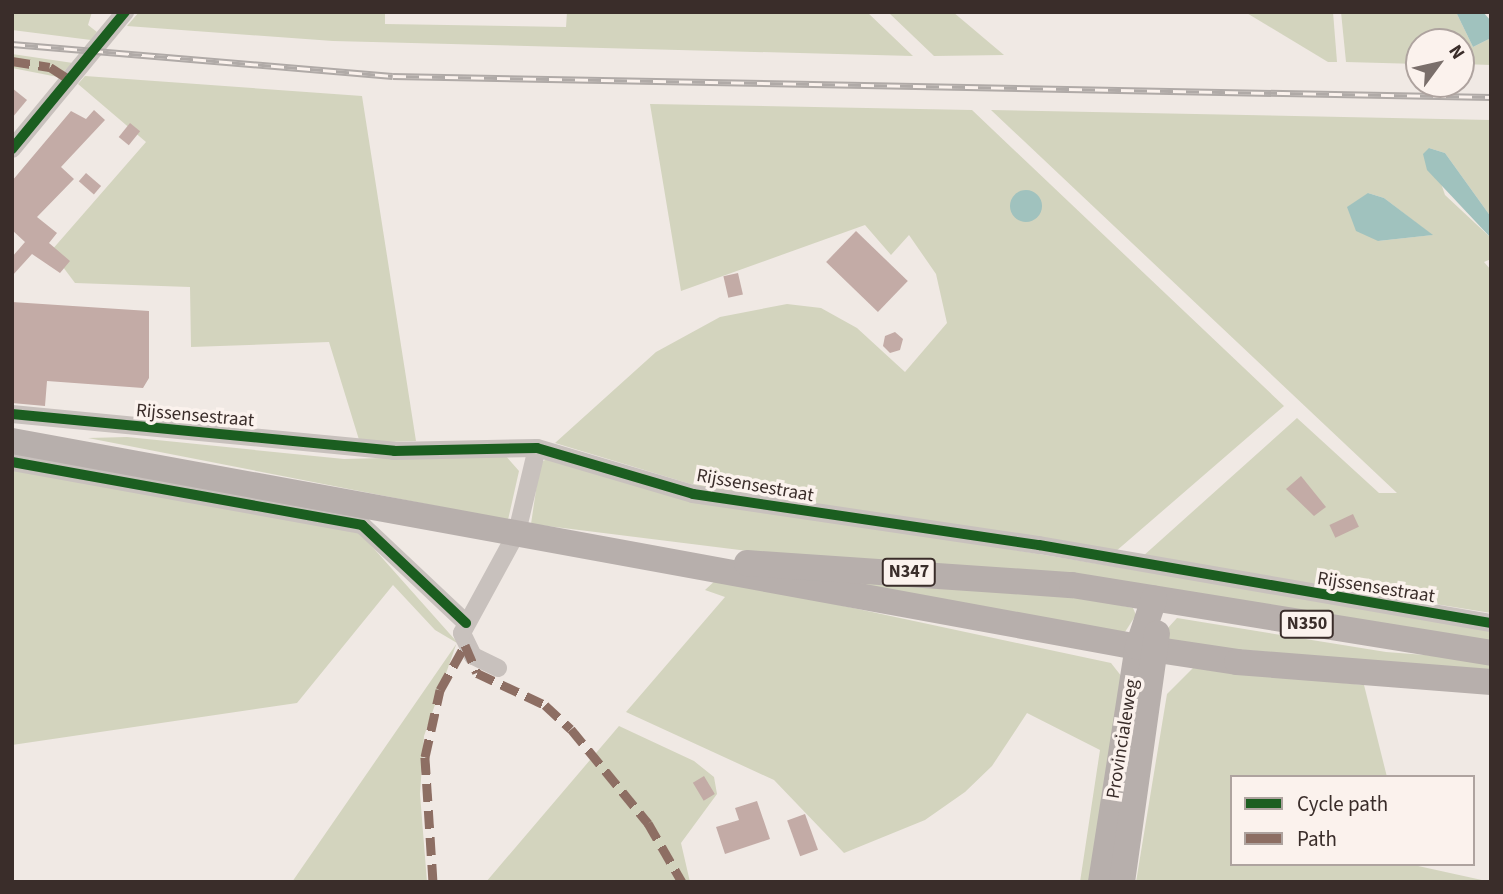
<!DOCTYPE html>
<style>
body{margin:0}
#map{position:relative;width:1503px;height:894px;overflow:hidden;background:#f0e9e4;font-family:"Source Sans 3",sans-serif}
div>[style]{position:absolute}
.green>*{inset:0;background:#d3d4be}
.water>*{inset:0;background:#a0c2be}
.round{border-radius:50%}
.building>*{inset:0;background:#c3aba6;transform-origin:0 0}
.minor>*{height:18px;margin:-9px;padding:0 9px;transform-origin:9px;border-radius:9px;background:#c8c1bd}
.primary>*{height:26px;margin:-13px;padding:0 13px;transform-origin:13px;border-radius:13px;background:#b7afac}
.rail>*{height:7px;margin-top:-3.5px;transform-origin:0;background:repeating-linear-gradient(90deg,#fbf2ed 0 13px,#b0aaa7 0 26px);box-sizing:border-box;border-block:2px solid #b0aaa7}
.quiet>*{height:9px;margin-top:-4.5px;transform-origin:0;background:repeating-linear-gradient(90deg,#8d6e63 0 18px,transparent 0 27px)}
.cycleway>*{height:10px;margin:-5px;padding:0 5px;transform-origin:5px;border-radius:5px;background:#1b5e20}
span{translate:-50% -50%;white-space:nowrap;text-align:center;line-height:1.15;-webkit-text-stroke:7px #fbf2ed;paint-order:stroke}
.shield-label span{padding:2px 5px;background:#fbf2ed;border:2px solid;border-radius:5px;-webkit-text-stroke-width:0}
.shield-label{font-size:18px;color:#3a2d2a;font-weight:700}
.street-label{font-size:19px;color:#3a2d2a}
.frame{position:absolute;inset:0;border:14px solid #3a2d2a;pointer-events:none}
.legend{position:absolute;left:1230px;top:775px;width:245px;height:91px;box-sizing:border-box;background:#fbf2ed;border:2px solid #aea39f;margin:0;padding:9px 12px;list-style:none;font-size:21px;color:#3a2d2a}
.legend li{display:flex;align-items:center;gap:14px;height:35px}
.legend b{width:35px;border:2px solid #aea39f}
.north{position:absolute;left:1405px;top:28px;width:70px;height:70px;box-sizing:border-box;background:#fbf2ed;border:2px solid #aea39f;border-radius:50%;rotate:57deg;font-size:19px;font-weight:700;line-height:28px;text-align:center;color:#3a2d2a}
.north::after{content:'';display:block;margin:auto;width:24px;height:32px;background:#7a6f6b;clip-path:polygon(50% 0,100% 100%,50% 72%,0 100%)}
</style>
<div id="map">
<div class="green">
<i style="clip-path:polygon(12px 12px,92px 12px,88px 25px,97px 32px,91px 40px,12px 30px)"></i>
<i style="clip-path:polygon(139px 12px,385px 12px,385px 24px,566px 27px,567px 12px,867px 12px,913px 56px,333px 41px,127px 26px)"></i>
<i style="clip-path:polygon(888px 12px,953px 12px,1004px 55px,934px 56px)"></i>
<i style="clip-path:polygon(1245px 12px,1333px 12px,1337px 62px,1328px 62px)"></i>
<i style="clip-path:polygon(1341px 12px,1456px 12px,1473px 47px,1491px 38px,1491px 65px,1461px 64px,1461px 42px,1419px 42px,1419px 64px,1346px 62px)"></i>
<i style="clip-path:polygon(12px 54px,73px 63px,58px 77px,12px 68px)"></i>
<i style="clip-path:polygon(85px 76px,362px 96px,416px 441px,360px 443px,329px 342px,191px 347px,190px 287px,75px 283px,51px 251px,146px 142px,78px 84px)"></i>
<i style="clip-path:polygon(650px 104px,972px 110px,1284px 406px,1115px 552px,717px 492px,555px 443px,656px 352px,720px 317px,787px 304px,821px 308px,857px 328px,905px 372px,947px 323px,936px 274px,909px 235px,891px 255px,865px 225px,681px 291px)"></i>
<i style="clip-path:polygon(evenodd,991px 110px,1491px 120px,1491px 217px,1445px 153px,1429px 148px,1445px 195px,1491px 238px,1491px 259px,1484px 262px,1491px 270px,1491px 613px,1142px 557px,1297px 418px,1379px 493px,1397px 493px,991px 110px,1368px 193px,1384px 198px,1432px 235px,1378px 241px,1368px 193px)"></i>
<i style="clip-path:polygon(127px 437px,344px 459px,505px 455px,519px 471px,508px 520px,88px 438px)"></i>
<i style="clip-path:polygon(550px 457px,671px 493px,1491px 629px,1491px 643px,531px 524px,540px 463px)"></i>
<i style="clip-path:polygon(12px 467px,360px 533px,457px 642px,424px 736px,420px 794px,427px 882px,292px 882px,457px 643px,435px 630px,393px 585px,297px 703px,12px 745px)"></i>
<i style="clip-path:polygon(765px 570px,1026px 586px,1133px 608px,1136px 615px,1123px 635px)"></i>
<i style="clip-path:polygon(717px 579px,1111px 663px,1122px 677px,1092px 882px,1080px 882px,1100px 750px,1027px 713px,992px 766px,965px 792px,925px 820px,844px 853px,774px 780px,626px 712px,725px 597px,705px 590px)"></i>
<i style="clip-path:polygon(1177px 618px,1386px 652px,1491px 660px,1491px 673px,1170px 643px,1166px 630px)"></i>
<i style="clip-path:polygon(1193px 668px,1364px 685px,1387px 777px,1232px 777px,1232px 864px,1409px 864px,1491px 882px,1136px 882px,1167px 694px)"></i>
<i style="clip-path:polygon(619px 726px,694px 761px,714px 777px,717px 794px,681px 843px,690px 882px,486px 882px)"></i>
</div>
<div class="water">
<i style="clip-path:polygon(1456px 12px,1483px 12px,1491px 21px,1491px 38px,1473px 47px)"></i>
<i style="clip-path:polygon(1429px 148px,1445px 153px,1491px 217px,1491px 238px,1427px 170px,1423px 154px)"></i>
<i class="round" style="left:1010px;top:190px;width:32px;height:32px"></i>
<i style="clip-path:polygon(1368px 193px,1384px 198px,1433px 235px,1378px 241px,1356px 231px,1347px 207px)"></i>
</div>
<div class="building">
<i style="clip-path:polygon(12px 88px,27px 100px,12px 118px)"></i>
<i style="clip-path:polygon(94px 110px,105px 120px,61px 167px,74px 179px,37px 217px,57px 233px,49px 243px,70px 261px,60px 273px,32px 254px,12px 276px,12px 257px,25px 242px,12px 230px,12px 181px,71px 111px,86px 119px)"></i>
<i style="left:130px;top:123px;width:13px;height:18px;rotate:39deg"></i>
<i style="left:86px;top:173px;width:20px;height:11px;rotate:41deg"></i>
<i style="left:856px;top:231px;width:72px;height:43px;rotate:44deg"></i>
<i style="left:738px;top:273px;width:22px;height:15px;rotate:77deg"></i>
<i style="clip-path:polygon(12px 302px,149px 311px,149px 378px,143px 388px,47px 381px,45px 406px,12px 403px)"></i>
<i style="clip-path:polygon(895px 332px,903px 339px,900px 350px,890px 353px,883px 346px,885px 336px)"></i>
<i style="clip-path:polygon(1301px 476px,1326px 507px,1314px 516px,1286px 489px)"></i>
<i style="left:1353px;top:514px;width:14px;height:26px;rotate:65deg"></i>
<i style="left:704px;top:776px;width:21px;height:13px;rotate:59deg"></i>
<i style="clip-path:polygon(757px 801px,770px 839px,725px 854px,716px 827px,739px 820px,735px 808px)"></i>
<i style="left:805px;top:814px;width:38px;height:19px;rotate:70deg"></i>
</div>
<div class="minor">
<i style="left:12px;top:149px;width:178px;rotate:-50.5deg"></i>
<i style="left:12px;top:414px;width:384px;rotate:5.5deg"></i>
<i style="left:394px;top:451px;width:143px;rotate:-1.2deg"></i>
<i style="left:537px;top:448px;width:163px;rotate:16.4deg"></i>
<i style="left:693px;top:494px;width:350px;rotate:8.4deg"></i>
<i style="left:1039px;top:545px;width:459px;rotate:9.8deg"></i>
<i style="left:12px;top:462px;width:356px;rotate:10.2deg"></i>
<i style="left:362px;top:525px;width:143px;rotate:43.3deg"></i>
<i style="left:498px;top:668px;width:28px;rotate:-154deg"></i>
<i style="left:473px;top:656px;width:25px;rotate:-116deg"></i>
<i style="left:462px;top:633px;width:115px;rotate:-61.4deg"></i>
<i style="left:517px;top:532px;width:86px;rotate:-76.6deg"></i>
</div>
<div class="primary">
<i style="left:12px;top:441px;width:1145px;rotate:10.37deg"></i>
<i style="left:1138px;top:647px;width:100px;rotate:8.6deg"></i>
<i style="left:1237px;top:662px;width:255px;rotate:4.5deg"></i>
<i style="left:747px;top:563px;width:326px;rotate:3.9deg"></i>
<i style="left:1072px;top:585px;width:424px;rotate:9.2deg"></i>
<i style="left:1101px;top:882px;width:238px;rotate:-81.1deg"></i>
<i style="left:1138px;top:647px;width:51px;rotate:-71.6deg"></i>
<i style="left:1122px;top:882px;width:251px;rotate:-82deg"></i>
</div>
<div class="rail">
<i style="left:12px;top:44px;width:382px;rotate:4.8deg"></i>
<i style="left:393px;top:76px;width:1098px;rotate:1.1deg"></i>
</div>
<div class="quiet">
<i style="left:12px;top:61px;width:38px;rotate:9deg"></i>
<i style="left:50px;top:67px;width:24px;rotate:33deg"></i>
<i style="left:465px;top:645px;width:30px;rotate:67deg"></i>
<i style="left:477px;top:673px;width:75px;rotate:25.2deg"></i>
<i style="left:545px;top:705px;width:35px;rotate:43deg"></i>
<i style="left:571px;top:729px;width:122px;rotate:50.7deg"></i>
<i style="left:648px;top:823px;width:68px;rotate:60deg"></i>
<i style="left:433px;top:882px;width:125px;rotate:-93.7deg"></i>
<i style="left:425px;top:757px;width:69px;rotate:-77.4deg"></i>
<i style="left:440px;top:690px;width:51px;rotate:-60.9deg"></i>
</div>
<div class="cycleway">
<i style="left:12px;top:149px;width:178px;rotate:-50.5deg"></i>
<i style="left:12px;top:414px;width:384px;rotate:5.5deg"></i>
<i style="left:394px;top:451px;width:143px;rotate:-1.2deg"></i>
<i style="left:537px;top:448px;width:163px;rotate:16.4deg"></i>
<i style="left:693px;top:494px;width:350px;rotate:8.4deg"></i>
<i style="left:1039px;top:545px;width:459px;rotate:9.8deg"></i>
<i style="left:12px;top:462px;width:356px;rotate:10.2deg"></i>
<i style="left:362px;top:525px;width:143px;rotate:43.3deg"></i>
</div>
<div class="shield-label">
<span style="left:909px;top:572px">N347</span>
<span style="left:1307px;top:624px">N350</span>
</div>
<div class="street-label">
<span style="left:195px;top:416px;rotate:5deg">Rijssensestraat</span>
<span style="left:755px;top:486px;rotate:10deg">Rijssensestraat</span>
<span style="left:1376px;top:588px;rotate:9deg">Rijssensestraat</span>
<span style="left:1123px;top:739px;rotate:-81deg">Provincialeweg</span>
</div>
<div class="frame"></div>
<ul class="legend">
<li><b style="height:9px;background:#1b5e20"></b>Cycle path</li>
<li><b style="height:9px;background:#8d6e63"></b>Path</li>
</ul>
<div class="north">N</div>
</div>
